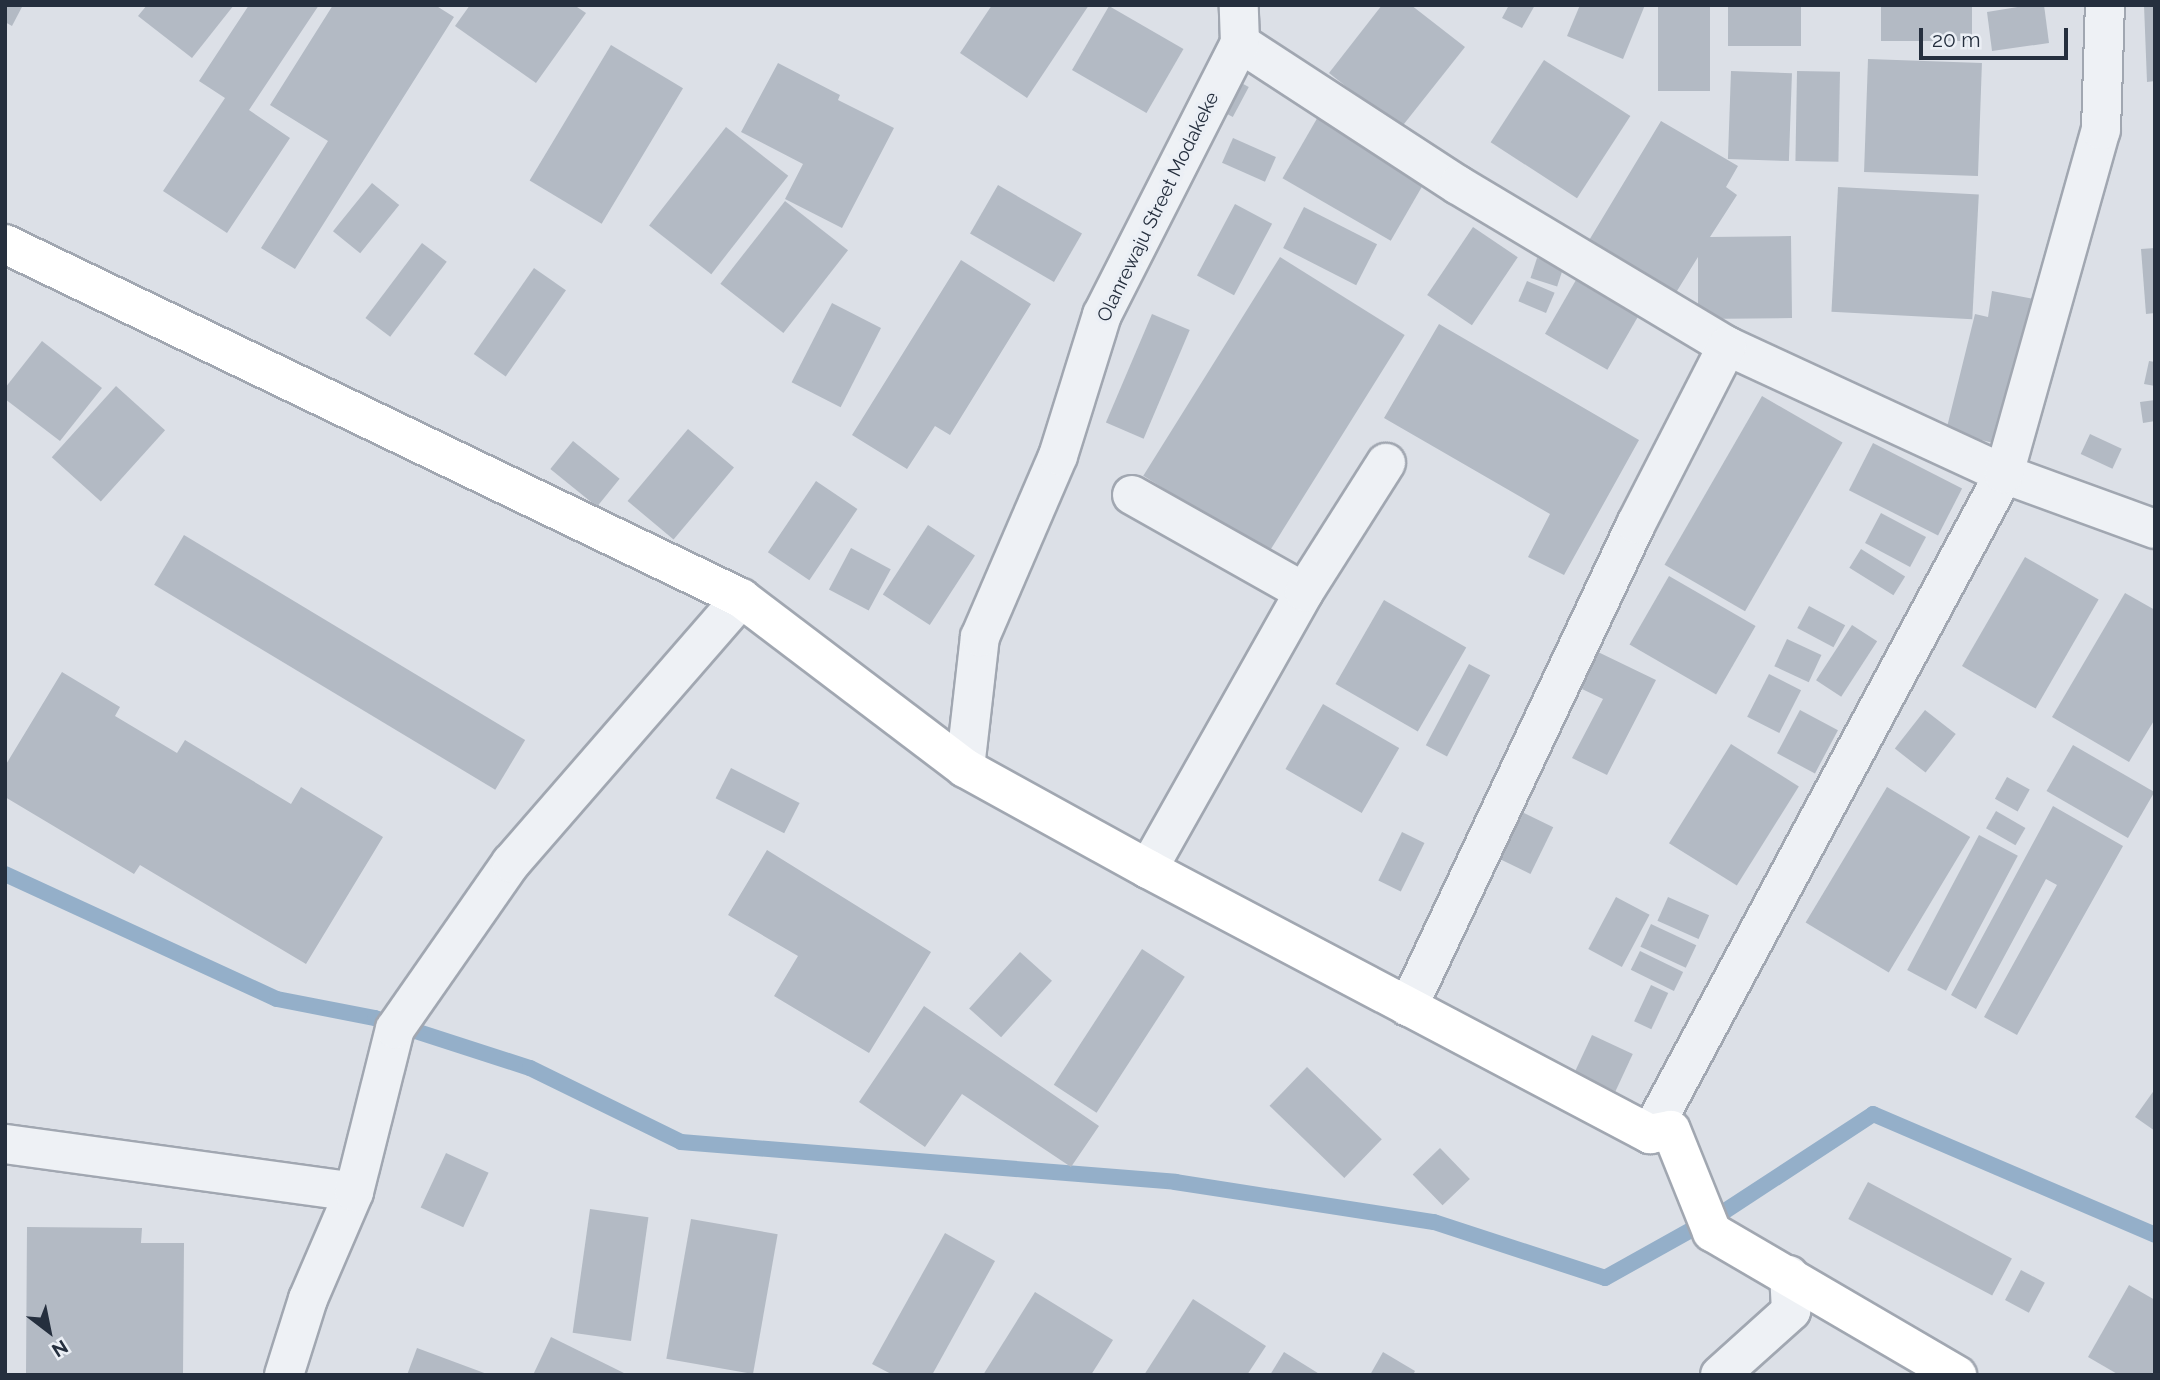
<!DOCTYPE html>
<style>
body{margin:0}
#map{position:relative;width:2160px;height:1380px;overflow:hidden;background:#dce0e7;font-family:Raleway,sans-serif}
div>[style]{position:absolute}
.stream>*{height:16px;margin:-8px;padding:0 8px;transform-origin:8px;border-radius:8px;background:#94afc9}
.building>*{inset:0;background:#b3bac4;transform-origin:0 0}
.roads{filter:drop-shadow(2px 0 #a1a7b1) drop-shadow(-2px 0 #a1a7b1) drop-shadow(0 2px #a1a7b1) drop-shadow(0 -2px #a1a7b1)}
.minor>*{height:38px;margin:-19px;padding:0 19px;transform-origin:19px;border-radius:19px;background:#eef1f5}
.major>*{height:38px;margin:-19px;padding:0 19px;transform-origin:19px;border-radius:19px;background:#fff}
span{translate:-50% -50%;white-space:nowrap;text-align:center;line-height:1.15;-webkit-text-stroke:7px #ebeff5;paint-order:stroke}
.street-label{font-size:19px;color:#252f3e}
.frame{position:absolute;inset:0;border:7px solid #252f3e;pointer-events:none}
.north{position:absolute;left:14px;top:1296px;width:70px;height:70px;-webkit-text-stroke:5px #ebeff5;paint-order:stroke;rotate:148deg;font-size:19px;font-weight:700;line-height:28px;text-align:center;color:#252f3e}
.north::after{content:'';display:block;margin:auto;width:24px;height:32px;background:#252f3e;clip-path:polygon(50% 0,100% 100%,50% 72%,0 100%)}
.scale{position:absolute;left:1919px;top:28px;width:149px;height:32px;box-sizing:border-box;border:4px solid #252f3e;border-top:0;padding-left:9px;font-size:21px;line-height:24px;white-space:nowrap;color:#252f3e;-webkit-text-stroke:5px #ebeff5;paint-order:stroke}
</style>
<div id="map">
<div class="stream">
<i style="left:5px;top:874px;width:299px;rotate:24.7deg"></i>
<i style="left:277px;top:999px;width:100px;rotate:11deg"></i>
<i style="left:375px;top:1018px;width:163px;rotate:17.9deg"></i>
<i style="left:530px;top:1068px;width:168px;rotate:26.1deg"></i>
<i style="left:681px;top:1142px;width:496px;rotate:4.6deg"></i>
<i style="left:1175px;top:1182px;width:262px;rotate:8.8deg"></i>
<i style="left:1434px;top:1222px;width:180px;rotate:18.1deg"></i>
<i style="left:1605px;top:1278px;width:137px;rotate:-29.2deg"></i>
<i style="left:1725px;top:1211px;width:177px;rotate:-33.2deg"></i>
<i style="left:1873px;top:1114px;width:307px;rotate:23.2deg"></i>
</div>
<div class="building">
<i style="clip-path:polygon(5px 5px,23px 5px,12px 26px,5px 22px)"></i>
<i style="clip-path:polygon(147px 5px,234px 5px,192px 58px,138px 16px)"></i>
<i style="clip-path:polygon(249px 5px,319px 5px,249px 110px,290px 138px,227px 233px,163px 191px,225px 98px,199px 81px)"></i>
<i style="clip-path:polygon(333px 5px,435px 5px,454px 17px,295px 269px,261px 248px,328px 141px,270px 105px)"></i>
<i style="clip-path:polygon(470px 5px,574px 5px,586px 13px,536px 83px,455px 26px)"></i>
<i style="clip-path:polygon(992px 5px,1089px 5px,1027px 98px,960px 53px)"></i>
<i style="clip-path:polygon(1382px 5px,1411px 5px,1465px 47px,1400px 129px,1329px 73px)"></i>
<i style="clip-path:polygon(1509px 5px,1535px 5px,1522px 28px,1502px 18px)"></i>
<i style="clip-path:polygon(1580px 5px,1645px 5px,1623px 59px,1567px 36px)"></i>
<i style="left:1658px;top:5px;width:52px;height:86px"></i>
<i style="left:1728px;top:5px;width:73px;height:41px"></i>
<i style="left:1881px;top:5px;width:91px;height:36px"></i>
<i style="clip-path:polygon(2030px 5px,2044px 5px,2049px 43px,1992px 51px,1987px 12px)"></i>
<i style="clip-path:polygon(2144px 5px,2155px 5px,2155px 81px,2147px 82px)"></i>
<i style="left:1109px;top:6px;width:86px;height:74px;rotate:30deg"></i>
<i style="left:611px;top:45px;width:84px;height:158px;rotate:31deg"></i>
<i style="left:1868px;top:59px;width:114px;height:113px;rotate:2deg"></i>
<i style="left:1544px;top:60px;width:103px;height:98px;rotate:33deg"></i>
<i style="clip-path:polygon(778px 63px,840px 95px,838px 100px,894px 128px,842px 228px,785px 199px,803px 164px,741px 132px)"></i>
<i style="left:1731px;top:71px;width:61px;height:88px;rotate:2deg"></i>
<i style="left:1797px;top:71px;width:43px;height:90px;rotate:1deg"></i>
<i style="left:1232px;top:78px;width:19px;height:34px;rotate:28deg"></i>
<i style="left:1319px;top:115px;width:125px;height:73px;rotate:30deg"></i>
<i style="clip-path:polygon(1661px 121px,1738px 166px,1726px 187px,1737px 195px,1710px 237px,1791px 236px,1792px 318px,1698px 319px,1698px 257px,1672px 299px,1585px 247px)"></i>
<i style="left:726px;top:127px;width:79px;height:125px;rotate:38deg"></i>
<i style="left:1233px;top:138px;width:47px;height:27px;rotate:24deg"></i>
<i style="left:372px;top:183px;width:35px;height:62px;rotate:39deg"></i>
<i style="left:998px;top:185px;width:97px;height:56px;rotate:30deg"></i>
<i style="left:1838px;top:187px;width:141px;height:125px;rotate:3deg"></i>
<i style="left:785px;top:201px;width:80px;height:105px;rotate:38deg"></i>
<i style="left:1235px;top:204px;width:42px;height:81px;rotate:28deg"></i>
<i style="left:1304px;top:207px;width:82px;height:46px;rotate:27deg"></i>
<i style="left:1473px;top:227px;width:54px;height:82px;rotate:34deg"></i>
<i style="left:422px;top:243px;width:31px;height:94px;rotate:37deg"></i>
<i style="clip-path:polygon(2155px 248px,2155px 313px,2146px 314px,2141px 249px)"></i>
<i style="left:1280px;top:257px;width:147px;height:258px;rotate:32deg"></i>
<i style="left:1537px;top:258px;width:28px;height:21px;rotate:18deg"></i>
<i style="clip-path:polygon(961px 260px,1031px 304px,950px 435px,935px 426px,907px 469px,852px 435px)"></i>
<i style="left:534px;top:268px;width:39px;height:105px;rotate:35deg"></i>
<i style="left:1576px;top:280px;width:72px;height:62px;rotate:30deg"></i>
<i style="left:1527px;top:281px;width:30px;height:22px;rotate:23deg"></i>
<i style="clip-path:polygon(1992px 291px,2039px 300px,1997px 444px,1946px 431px,1975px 314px,1988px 317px)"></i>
<i style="left:832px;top:303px;width:55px;height:89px;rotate:27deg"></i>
<i style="left:1152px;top:314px;width:41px;height:118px;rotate:23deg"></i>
<i style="clip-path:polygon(1439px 324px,1639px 440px,1564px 575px,1528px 557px,1550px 514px,1384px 418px)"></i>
<i style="clip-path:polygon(42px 341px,102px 388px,60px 441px,5px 399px,5px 388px)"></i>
<i style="clip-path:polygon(2149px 361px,2155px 362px,2155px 386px,2144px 384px)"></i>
<i style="left:116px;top:386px;width:66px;height:96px;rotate:42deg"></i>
<i style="left:1762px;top:396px;width:93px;height:195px;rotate:30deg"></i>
<i style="clip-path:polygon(2155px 400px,2155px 421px,2143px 423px,2140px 402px)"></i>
<i style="left:688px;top:429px;width:60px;height:94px;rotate:40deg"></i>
<i style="left:2090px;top:434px;width:35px;height:22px;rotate:25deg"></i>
<i style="left:573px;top:441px;width:60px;height:36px;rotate:39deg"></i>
<i style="left:1873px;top:443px;width:100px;height:53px;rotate:27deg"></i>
<i style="left:816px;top:481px;width:50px;height:86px;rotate:34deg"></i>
<i style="left:1881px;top:513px;width:51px;height:34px;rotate:28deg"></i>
<i style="left:928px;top:525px;width:56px;height:83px;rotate:33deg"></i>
<i style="left:184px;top:535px;width:398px;height:58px;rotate:31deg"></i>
<i style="left:851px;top:548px;width:45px;height:47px;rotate:28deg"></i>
<i style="left:1861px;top:549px;width:52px;height:22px;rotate:32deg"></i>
<i style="left:2025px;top:557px;width:85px;height:126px;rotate:30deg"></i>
<i style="left:1669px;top:576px;width:100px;height:79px;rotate:30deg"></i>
<i style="clip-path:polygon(2125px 593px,2155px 610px,2155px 719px,2129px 762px,2052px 717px)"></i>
<i style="left:1384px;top:600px;width:95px;height:97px;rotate:30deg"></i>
<i style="left:1809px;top:606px;width:41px;height:25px;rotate:28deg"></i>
<i style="left:1852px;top:625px;width:30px;height:66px;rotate:33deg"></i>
<i style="left:1787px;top:639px;width:38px;height:30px;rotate:25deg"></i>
<i style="clip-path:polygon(1598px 652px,1656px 680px,1607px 775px,1572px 758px,1603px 699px,1582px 689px)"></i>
<i style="left:1469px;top:664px;width:24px;height:92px;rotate:28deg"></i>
<i style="clip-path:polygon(62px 672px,120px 707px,115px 716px,177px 753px,185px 740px,291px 804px,301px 787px,383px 837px,306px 964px,140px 865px,134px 874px,5px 797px,5px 766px)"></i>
<i style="left:1769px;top:674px;width:36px;height:48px;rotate:27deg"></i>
<i style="left:1323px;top:704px;width:88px;height:75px;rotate:30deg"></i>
<i style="left:1800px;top:710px;width:43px;height:49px;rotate:28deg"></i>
<i style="left:1925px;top:710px;width:39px;height:49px;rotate:38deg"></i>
<i style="left:1731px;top:744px;width:80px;height:117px;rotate:32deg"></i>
<i style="left:2073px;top:745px;width:94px;height:53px;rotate:30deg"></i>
<i style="left:731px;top:768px;width:77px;height:34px;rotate:27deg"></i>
<i style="left:2007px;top:777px;width:26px;height:25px;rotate:29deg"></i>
<i style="left:1887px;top:787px;width:97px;height:158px;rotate:31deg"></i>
<i style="clip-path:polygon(2053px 806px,2123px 846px,2017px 1035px,1984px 1017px,2057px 885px,2046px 879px,1976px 1009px,1951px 995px)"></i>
<i style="left:1520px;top:811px;width:37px;height:52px;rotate:26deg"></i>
<i style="left:1996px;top:811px;width:34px;height:20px;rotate:30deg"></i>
<i style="left:1402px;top:832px;width:25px;height:54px;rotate:26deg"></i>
<i style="left:1979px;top:835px;width:44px;height:153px;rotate:28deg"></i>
<i style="clip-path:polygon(767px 850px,931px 952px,869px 1053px,774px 996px,798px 956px,728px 915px)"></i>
<i style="left:1616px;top:897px;width:38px;height:59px;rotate:28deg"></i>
<i style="left:1668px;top:897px;width:45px;height:26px;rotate:24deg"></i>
<i style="left:1651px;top:924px;width:50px;height:25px;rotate:25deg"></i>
<i style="left:1142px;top:949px;width:51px;height:162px;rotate:33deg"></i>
<i style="left:1640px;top:951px;width:48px;height:21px;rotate:26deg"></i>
<i style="left:1020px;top:952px;width:43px;height:76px;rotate:42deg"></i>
<i style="left:1651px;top:985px;width:19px;height:40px;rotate:25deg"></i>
<i style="clip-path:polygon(924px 1006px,1099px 1126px,1071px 1167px,962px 1094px,925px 1147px,859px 1102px)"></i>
<i style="left:1592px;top:1035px;width:45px;height:41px;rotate:25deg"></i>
<i style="left:1307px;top:1067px;width:104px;height:54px;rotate:44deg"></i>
<i style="clip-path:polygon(2155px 1089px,2155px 1131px,2135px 1117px)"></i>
<i style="left:1440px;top:1148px;width:43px;height:38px;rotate:46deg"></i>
<i style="left:446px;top:1153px;width:47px;height:60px;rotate:25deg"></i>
<i style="left:1868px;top:1182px;width:163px;height:42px;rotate:28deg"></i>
<i style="left:590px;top:1209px;width:59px;height:125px;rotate:8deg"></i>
<i style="left:691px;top:1219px;width:88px;height:142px;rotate:10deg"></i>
<i style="clip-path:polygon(27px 1227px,142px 1228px,141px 1243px,184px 1243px,183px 1375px,26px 1375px)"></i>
<i style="clip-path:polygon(945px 1233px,995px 1261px,932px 1375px,893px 1375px,872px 1364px)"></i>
<i style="left:2021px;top:1270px;width:27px;height:34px;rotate:28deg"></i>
<i style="clip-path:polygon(2129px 1285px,2155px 1300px,2155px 1375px,2119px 1375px,2088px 1357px)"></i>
<i style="clip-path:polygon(1035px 1292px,1113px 1340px,1091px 1375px,983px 1375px)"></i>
<i style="clip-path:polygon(1193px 1299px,1266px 1346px,1247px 1375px,1144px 1375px)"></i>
<i style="clip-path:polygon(551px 1337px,628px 1375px,533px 1375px)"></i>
<i style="clip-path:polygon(417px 1348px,487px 1374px,487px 1375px,407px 1375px)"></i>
<i style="clip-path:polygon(1284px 1352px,1321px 1375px,1270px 1375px)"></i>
<i style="clip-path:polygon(1383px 1352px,1415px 1371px,1413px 1375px,1370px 1375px)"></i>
</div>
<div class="roads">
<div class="minor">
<i style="left:1240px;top:43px;width:260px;rotate:33.1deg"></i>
<i style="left:1458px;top:185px;width:313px;rotate:30.9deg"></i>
<i style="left:1727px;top:346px;width:305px;rotate:24.8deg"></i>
<i style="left:2004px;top:474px;width:161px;rotate:20deg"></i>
<i style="left:1132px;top:495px;width:197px;rotate:29.4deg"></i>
<i style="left:965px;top:768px;width:132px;rotate:-83.5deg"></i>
<i style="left:980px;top:637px;width:197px;rotate:-66.7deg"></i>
<i style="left:1058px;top:456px;width:148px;rotate:-72.7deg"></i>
<i style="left:1102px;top:315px;width:305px;rotate:-63.1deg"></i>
<i style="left:1240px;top:43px;width:38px;rotate:-92deg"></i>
<i style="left:1148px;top:869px;width:318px;rotate:-60.6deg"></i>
<i style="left:1304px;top:592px;width:153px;rotate:-57.6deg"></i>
<i style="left:1408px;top:1007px;width:534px;rotate:-64.73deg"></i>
<i style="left:1636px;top:524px;width:200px;rotate:-62.9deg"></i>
<i style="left:1650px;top:1134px;width:749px;rotate:-61.79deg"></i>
<i style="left:2004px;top:474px;width:357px;rotate:-74.3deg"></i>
<i style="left:2101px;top:130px;width:125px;rotate:-88.2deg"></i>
<i style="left:5px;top:1144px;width:352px;rotate:7.8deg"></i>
<i style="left:284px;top:1375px;width:80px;rotate:-72.5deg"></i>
<i style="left:308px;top:1299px;width:116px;rotate:-66.7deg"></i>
<i style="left:354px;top:1192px;width:168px;rotate:-75.9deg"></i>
<i style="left:395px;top:1029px;width:203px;rotate:-55.1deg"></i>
<i style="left:511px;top:863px;width:351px;rotate:-49deg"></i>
<i style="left:1720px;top:1375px;width:96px;rotate:-42deg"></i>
<i style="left:1791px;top:1311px;width:36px;rotate:-93deg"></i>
</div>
<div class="major">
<i style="left:5px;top:244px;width:817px;rotate:25.69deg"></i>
<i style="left:741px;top:598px;width:281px;rotate:37.2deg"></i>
<i style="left:965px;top:768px;width:209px;rotate:28.9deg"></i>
<i style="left:1148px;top:869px;width:568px;rotate:27.83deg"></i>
<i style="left:1650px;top:1134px;width:21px;rotate:-11deg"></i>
<i style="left:1671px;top:1130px;width:110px;rotate:68.1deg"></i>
<i style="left:1712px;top:1232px;width:284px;rotate:30.3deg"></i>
</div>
</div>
<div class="street-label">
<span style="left:1158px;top:207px;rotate:-64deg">Olanrewaju Street Modakeke</span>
</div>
<div class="frame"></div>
<div class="north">N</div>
<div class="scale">20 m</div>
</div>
